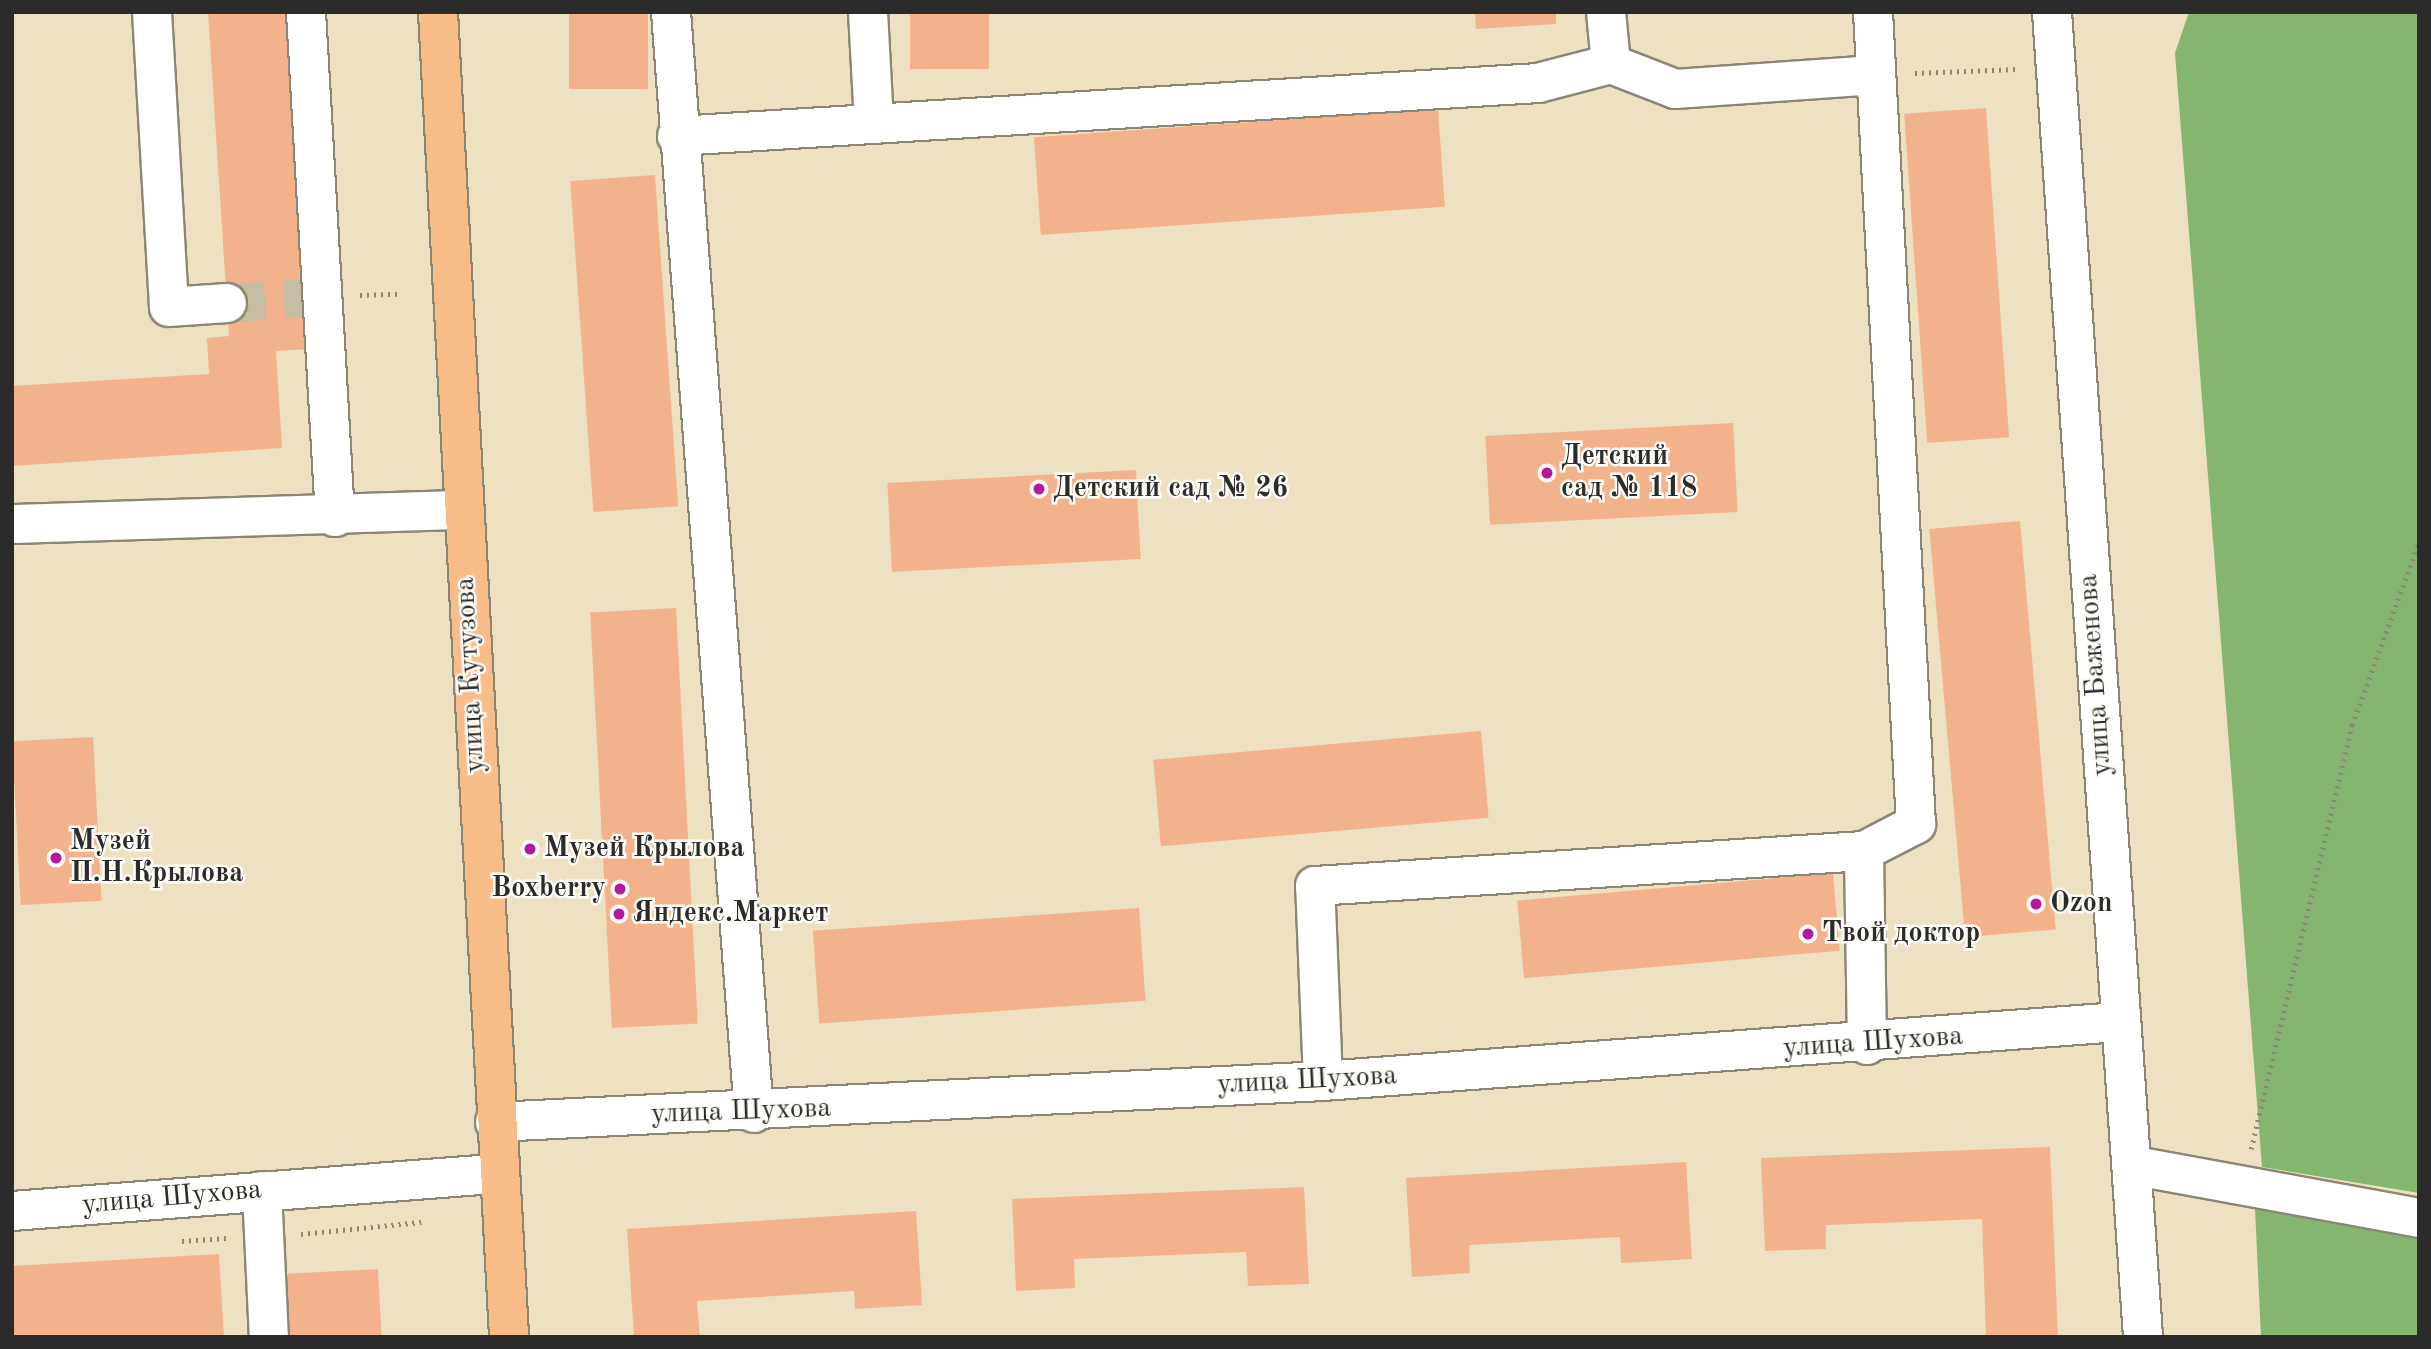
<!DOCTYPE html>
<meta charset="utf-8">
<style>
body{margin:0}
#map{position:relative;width:2431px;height:1349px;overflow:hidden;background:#ede1c1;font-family:"Old Standard TT",serif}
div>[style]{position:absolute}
.forest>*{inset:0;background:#84b670}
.building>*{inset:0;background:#f2b38c;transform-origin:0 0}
.minor-tunnel>*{height:38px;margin-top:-19px;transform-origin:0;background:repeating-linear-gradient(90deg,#c6bda3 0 38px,transparent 0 57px)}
.path>*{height:4.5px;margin-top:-2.25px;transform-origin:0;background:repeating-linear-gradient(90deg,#8c8676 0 2px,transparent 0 7px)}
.roads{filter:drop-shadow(2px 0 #8c8676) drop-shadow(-2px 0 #8c8676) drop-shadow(0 2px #8c8676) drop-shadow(0 -2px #8c8676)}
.minor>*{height:38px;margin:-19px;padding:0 19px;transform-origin:19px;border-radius:19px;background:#fff}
.major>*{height:38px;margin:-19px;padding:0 19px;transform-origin:19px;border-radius:19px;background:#f8bd89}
.dots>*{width:19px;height:19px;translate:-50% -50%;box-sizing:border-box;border:4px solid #fdfcf7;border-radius:50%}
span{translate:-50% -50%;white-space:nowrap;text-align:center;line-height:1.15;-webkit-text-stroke:5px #fdfcf7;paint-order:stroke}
.poi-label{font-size:28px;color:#2b2b2b;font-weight:700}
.left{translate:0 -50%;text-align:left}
.right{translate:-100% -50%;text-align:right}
.street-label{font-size:28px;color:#2b2b2b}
.frame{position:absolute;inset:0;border:14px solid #2b2b2b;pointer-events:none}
</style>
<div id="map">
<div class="forest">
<i style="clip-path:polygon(2189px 12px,2419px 14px,2419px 1193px,2262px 1167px,2175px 53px)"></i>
<i style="clip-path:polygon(2255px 1208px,2419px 1234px,2419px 1337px,2261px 1337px)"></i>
</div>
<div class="building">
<i style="clip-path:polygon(208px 12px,290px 12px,311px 349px,276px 351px,282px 448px,12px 466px,12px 386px,209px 374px,207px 338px,229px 336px)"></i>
<i style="left:569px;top:12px;width:79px;height:77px"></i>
<i style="left:910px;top:12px;width:79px;height:57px"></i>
<i style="clip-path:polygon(1475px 12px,1556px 12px,1556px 24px,1476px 29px)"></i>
<i style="left:1986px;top:108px;width:330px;height:82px;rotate:86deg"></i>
<i style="left:1438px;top:109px;width:98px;height:405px;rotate:86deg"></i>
<i style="left:655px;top:175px;width:332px;height:85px;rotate:86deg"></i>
<i style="left:1733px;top:423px;width:89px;height:248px;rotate:87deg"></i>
<i style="left:1136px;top:470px;width:89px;height:249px;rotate:87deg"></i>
<i style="left:2020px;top:521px;width:410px;height:91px;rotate:85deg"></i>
<i style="left:676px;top:608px;width:416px;height:86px;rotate:87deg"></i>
<i style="left:1481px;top:731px;width:87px;height:329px;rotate:85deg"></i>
<i style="left:93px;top:737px;width:164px;height:81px;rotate:87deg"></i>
<i style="left:1833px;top:873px;width:78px;height:317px;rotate:85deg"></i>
<i style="left:1139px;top:908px;width:93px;height:327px;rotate:86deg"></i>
<i style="clip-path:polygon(2050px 1147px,2058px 1337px,1986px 1337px,1982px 1219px,1826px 1225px,1826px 1249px,1765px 1251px,1761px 1158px)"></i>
<i style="clip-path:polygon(1686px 1162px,1692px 1259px,1621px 1263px,1620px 1237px,1469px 1245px,1470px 1273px,1412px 1277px,1406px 1178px)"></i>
<i style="clip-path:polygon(1304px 1187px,1309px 1284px,1248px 1286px,1246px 1252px,1074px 1259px,1075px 1288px,1016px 1291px,1012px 1199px)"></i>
<i style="clip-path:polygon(916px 1211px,922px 1305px,855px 1309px,854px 1291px,697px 1301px,700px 1337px,634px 1337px,627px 1229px)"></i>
<i style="clip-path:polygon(219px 1254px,224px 1337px,12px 1337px,12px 1266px)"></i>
<i style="left:378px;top:1269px;width:68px;height:92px;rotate:87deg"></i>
</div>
<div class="minor-tunnel">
<i style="left:227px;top:303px;width:81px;rotate:-3.5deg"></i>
</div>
<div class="path">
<i style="left:1915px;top:73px;width:103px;rotate:-2.2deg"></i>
<i style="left:360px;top:295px;width:37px;rotate:-2deg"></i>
<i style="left:2251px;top:1149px;width:436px;rotate:-76.6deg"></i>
<i style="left:2352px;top:725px;width:195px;rotate:-69.9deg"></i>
<i style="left:301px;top:1234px;width:121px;rotate:-5.7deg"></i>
<i style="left:182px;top:1241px;width:44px;rotate:-3.9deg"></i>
</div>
<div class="roads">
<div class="minor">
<i style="left:152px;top:12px;width:295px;rotate:86.7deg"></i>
<i style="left:169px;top:307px;width:58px;rotate:-3.9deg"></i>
<i style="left:306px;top:12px;width:506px;rotate:86.71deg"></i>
<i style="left:671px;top:12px;width:1104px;rotate:85.69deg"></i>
<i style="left:868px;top:12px;width:112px;rotate:86.9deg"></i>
<i style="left:1606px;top:12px;width:52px;rotate:84.5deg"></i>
<i style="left:2052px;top:12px;width:1328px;rotate:86.07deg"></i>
<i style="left:677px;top:136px;width:863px;rotate:-3.52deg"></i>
<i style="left:1538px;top:83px;width:75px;rotate:-14.6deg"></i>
<i style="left:1611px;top:64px;width:69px;rotate:21.3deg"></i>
<i style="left:1675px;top:89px;width:201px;rotate:-4deg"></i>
<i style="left:12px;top:524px;width:450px;rotate:-1.8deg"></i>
<i style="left:1867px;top:1045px;width:194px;rotate:-90.9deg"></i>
<i style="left:1864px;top:851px;width:59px;rotate:-27.4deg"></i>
<i style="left:1916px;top:824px;width:813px;rotate:-93.03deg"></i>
<i style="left:1323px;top:1081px;width:195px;rotate:-92.3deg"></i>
<i style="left:1315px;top:886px;width:550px;rotate:-3.65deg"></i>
<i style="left:495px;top:1122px;width:829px;rotate:-2.83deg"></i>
<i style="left:1323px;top:1081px;width:797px;rotate:-4.24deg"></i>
<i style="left:2136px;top:1166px;width:288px;rotate:10.4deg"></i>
<i style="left:262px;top:1191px;width:146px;rotate:87.3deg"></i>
<i style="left:12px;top:1211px;width:487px;rotate:-4.4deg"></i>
</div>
<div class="major">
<i style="left:438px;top:12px;width:1327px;rotate:86.93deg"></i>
</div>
</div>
<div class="dots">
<i style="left:1547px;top:473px;background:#b5179e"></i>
<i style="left:1039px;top:489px;background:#b5179e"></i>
<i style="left:530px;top:849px;background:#b5179e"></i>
<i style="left:56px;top:858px;background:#b5179e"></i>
<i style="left:620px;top:889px;background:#b5179e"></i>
<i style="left:2036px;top:904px;background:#b5179e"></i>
<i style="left:619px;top:914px;background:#b5179e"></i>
<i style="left:1808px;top:934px;background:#b5179e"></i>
</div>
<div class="poi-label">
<span class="left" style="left:1561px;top:473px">Детский<br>сад № 118</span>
<span class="left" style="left:1053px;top:489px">Детский сад № 26</span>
<span class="left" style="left:70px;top:858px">Музей<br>П.Н.Крылова</span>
<span class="left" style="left:544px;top:849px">Музей Крылова</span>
<span class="right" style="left:606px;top:889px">Boxberry</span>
<span class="left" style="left:2050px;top:904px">Ozon</span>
<span class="left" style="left:633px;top:914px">Яндекс.Маркет</span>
<span class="left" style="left:1822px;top:934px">Твой доктор</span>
</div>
<div class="street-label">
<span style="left:471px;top:675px;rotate:-93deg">улица Кутузова</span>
<span style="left:2096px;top:675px;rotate:-94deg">улица Баженова</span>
<span style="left:1873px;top:1043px;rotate:-4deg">улица Шухова</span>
<span style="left:1307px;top:1081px;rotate:-3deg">улица Шухова</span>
<span style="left:741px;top:1112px;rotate:-2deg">улица Шухова</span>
<span style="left:172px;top:1198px;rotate:-5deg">улица Шухова</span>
</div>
<div class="frame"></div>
</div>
